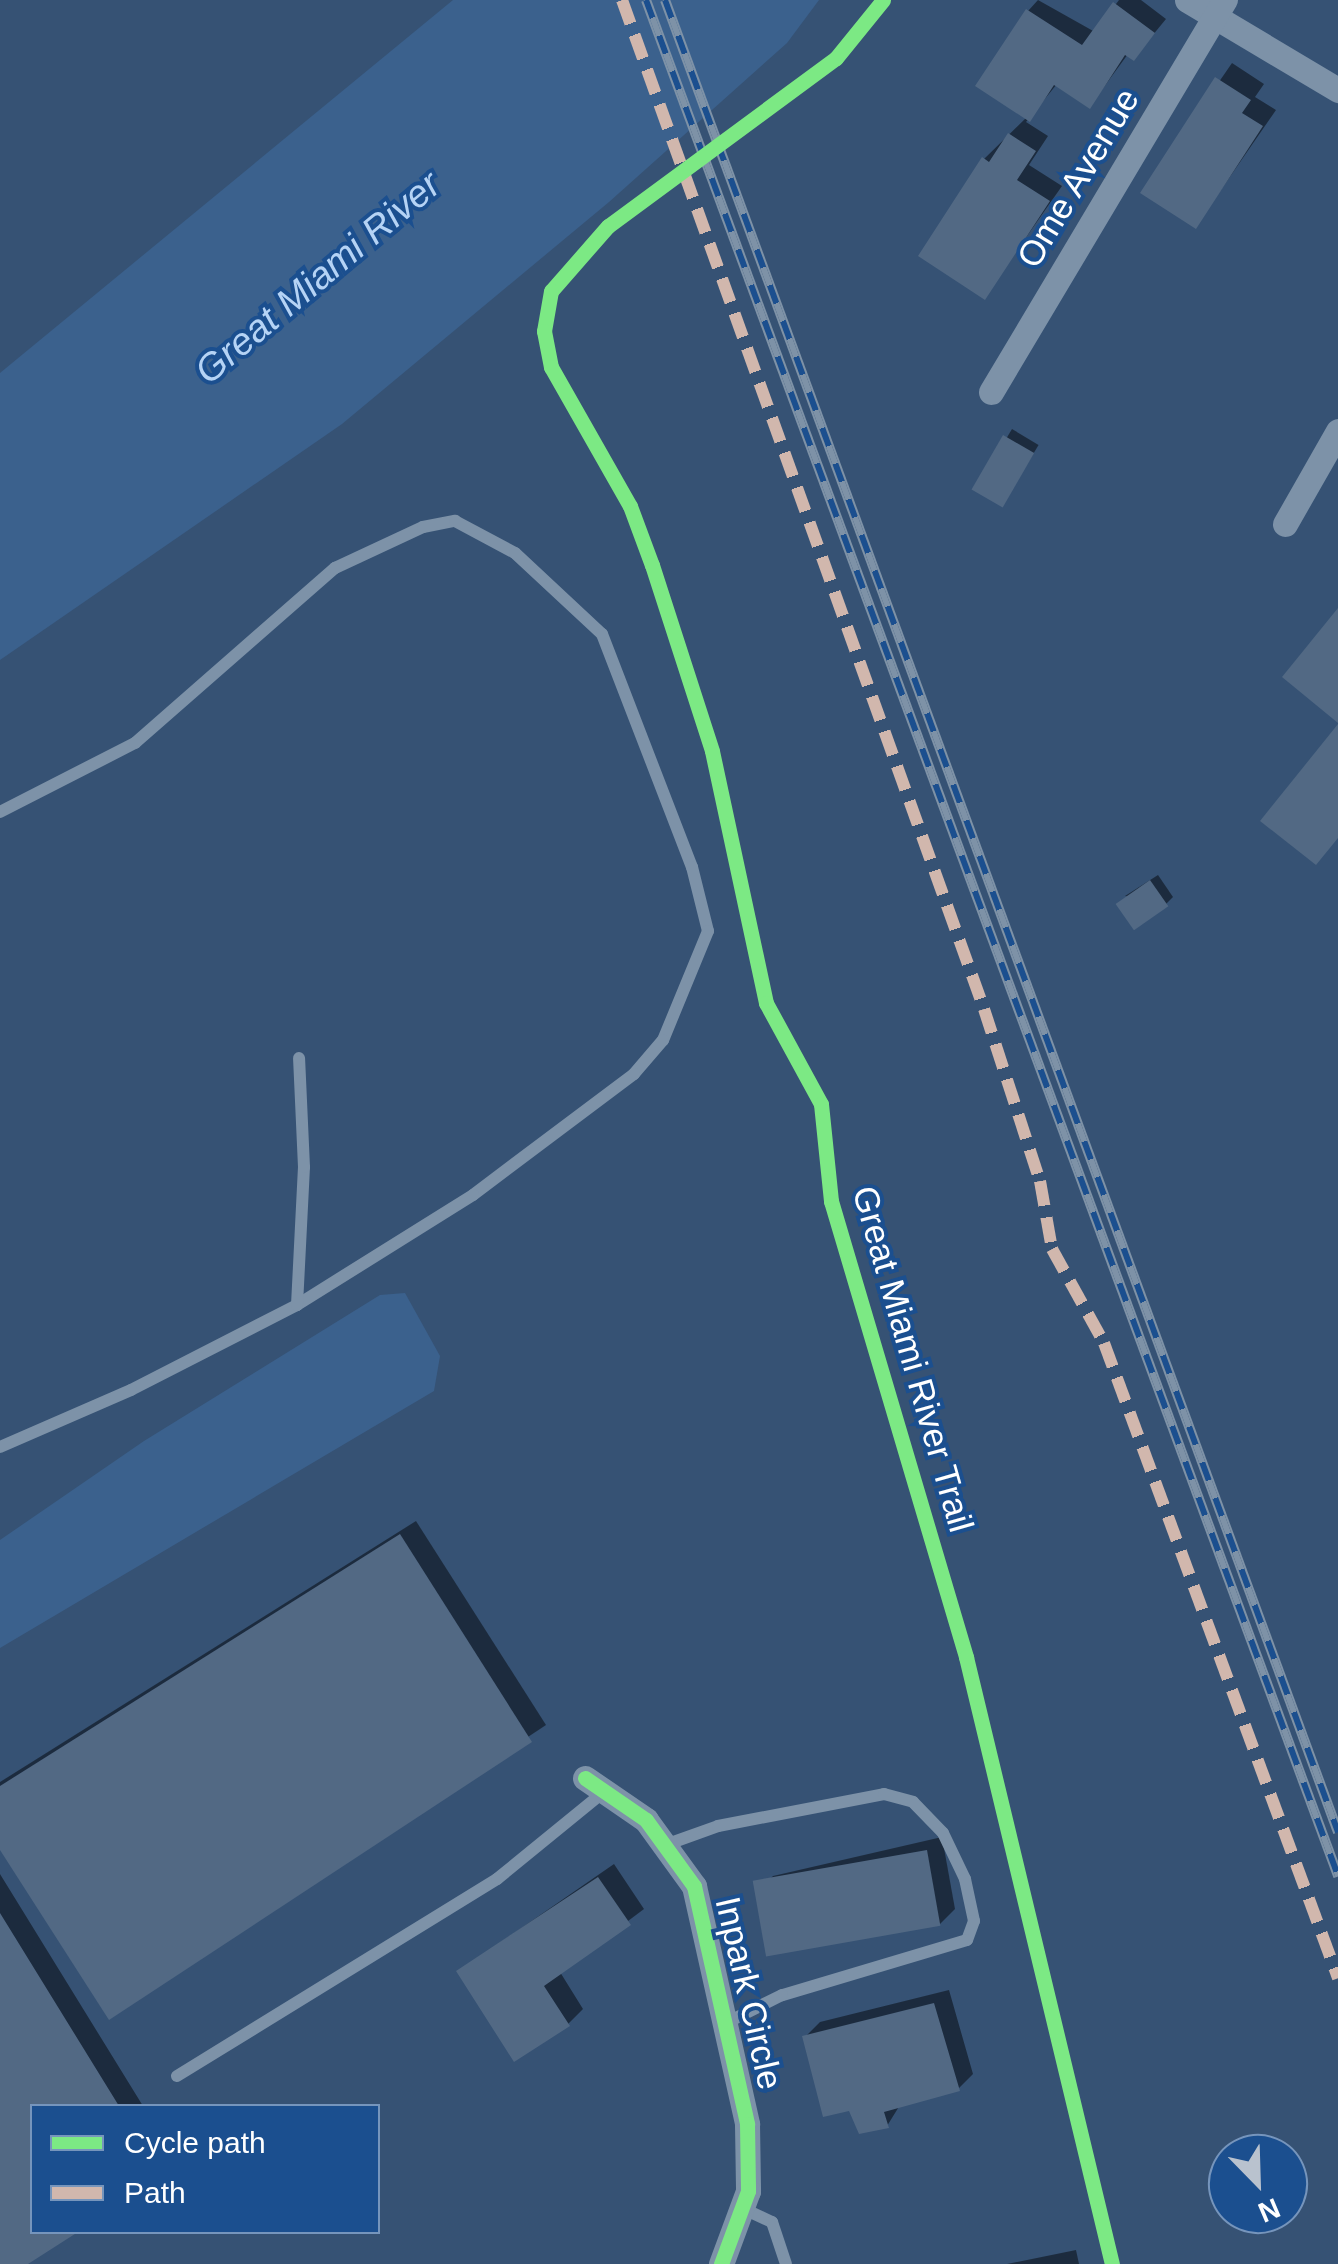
<!DOCTYPE html>
<style>
body{margin:0}
#map{position:relative;width:1338px;height:2264px;overflow:hidden;background:#365274;font-family:Helvetica,sans-serif}
div>[style]{position:absolute}
.water>*{inset:0;background:#3b618d}
.shadow>*{inset:0;background:#0007;transform-origin:0 0}
.building>*{inset:0;background:#526984;transform-origin:0 0}
.lane>*{height:12px;margin:-6px;padding:0 6px;transform-origin:6px;border-radius:6px;background:#7d92a8}
.street>*{height:25px;margin:-12.5px;padding:0 12.5px;transform-origin:12.5px;border-radius:12.5px;background:#7d92a8}
.rail>*{height:10px;margin-top:-5px;transform-origin:0;background:repeating-linear-gradient(90deg,#1b4f8f 0 19px,#7e92a7 0 38px);box-sizing:border-box;border-block:2px solid #7e92a7}
.quiet>*{height:12px;margin-top:-6px;transform-origin:0;background:repeating-linear-gradient(90deg,#d1b7ad 0 25px,transparent 0 37px)}
.cycleway>*{height:15px;margin:-7.5px;padding:0 7.5px;transform-origin:7.5px;border-radius:7.5px;background:#7ce984}
span{translate:-50% -50%;white-space:nowrap;text-align:center;line-height:1.15;-webkit-text-stroke:8px #1b4f8f;paint-order:stroke}
.street-label{font-size:35px;color:#fff}
.water-label{font-size:38px;color:#b5d3f5;font-style:italic}
.legend{position:absolute;left:30px;top:2104px;width:350px;height:130px;box-sizing:border-box;background:#1b4f8f;border:2px solid #7695bc;margin:0;padding:12px 18px;list-style:none;font-size:30px;color:#fff}
.legend li{display:flex;align-items:center;gap:20px;height:50px}
.legend b{width:50px;border:2px solid #7695bc}
.north{position:absolute;left:1208px;top:2134px;width:100px;height:100px;box-sizing:border-box;background:#1b4f8f;border:2px solid #7695bc;border-radius:50%;rotate:157deg;font-size:28px;font-weight:700;line-height:40px;text-align:center;color:#fff}
.north::after{content:'';display:block;margin:auto;width:35px;height:45px;background:#b9c2ce;clip-path:polygon(50% 0,100% 100%,50% 72%,0 100%)}
</style>
<div id="map">
<div class="water">
<i style="clip-path:polygon(453px 0,819px 0,787px 43px,609px 202px,342px 424px,0 660px,0 373px)"></i>
<i style="clip-path:polygon(405px 1293px,440px 1356px,434px 1391px,0 1648px,0 1540px,144px 1441px,380px 1295px)"></i>
</div>
<div class="shadow">
<i style="clip-path:polygon(1038px 0,1095px 32px,1119px 0,1141px 0,1166px 19px,1134px 58px,1128px 54px,1090px 106px,1057px 84px,1026px 122px,1048px 136px,1029px 165px,1062px 186px,985px 296px,984px 159px,1027px 117px,1028px 11px)"></i>
<i style="clip-path:polygon(1232px 63px,1264px 84px,1255px 97px,1276px 110px,1196px 226px,1143px 192px)"></i>
<i style="left:1012px;top:429px;width:31px;height:70px;rotate:31deg"></i>
<i style="clip-path:polygon(1158px 875px,1173px 897px,1166px 904px,1125px 896px)"></i>
<i style="clip-path:polygon(416px 1521px,546px 1725px,110px 2016px,0 1845px,0 1782px)"></i>
<i style="clip-path:polygon(942px 1837px,955px 1909px,940px 1924px,758px 1891px,773px 1876px)"></i>
<i style="clip-path:polygon(614px 1864px,644px 1909px,560px 1972px,583px 2009px,568px 2024px,459px 1971px)"></i>
<i style="clip-path:polygon(0 1874px,143px 2106px,32px 2106px,32px 2232px,73px 2232px,23px 2264px,0 2264px)"></i>
<i style="clip-path:polygon(949px 1990px,973px 2074px,958px 2089px,900px 2105px,887px 2126px,850px 2108px,805px 2037px,820px 2022px)"></i>
<i style="clip-path:polygon(1076px 2250px,1079px 2264px,1007px 2264px)"></i>
</div>
<div class="building">
<i style="clip-path:polygon(1113px 2px,1155px 33px,1134px 61px,1125px 55px,1090px 109px,1054px 85px,1030px 122px,975px 86px,1026px 9px,1082px 45px)"></i>
<i style="clip-path:polygon(1215px 77px,1251px 100px,1242px 113px,1263px 126px,1196px 229px,1140px 193px)"></i>
<i style="clip-path:polygon(1008px 133px,1036px 151px,1017px 180px,1050px 201px,985px 300px,918px 256px,982px 157px,989px 162px)"></i>
<i style="left:1003px;top:435px;width:36px;height:63px;rotate:30deg"></i>
<i style="clip-path:polygon(1338px 608px,1338px 723px,1282px 677px)"></i>
<i style="clip-path:polygon(1338px 724px,1338px 838px,1316px 865px,1260px 821px)"></i>
<i style="left:1150px;top:880px;width:32px;height:42px;rotate:55deg"></i>
<i style="clip-path:polygon(400px 1534px,532px 1742px,109px 2020px,0 1850px,0 1786px)"></i>
<i style="left:927px;top:1850px;width:77px;height:177px;rotate:80deg"></i>
<i style="clip-path:polygon(598px 1877px,631px 1925px,544px 1986px,570px 2026px,514px 2062px,456px 1971px)"></i>
<i style="clip-path:polygon(0 1913px,119px 2106px,32px 2106px,32px 2232px,78px 2232px,28px 2264px,0 2264px)"></i>
<i style="clip-path:polygon(934px 2003px,960px 2091px,884px 2112px,889px 2128px,859px 2134px,849px 2111px,823px 2117px,802px 2036px)"></i>
</div>
<div class="lane">
<i style="left:0;top:812px;width:152px;rotate:-27.1deg"></i>
<i style="left:135px;top:743px;width:266px;rotate:-41.2deg"></i>
<i style="left:335px;top:568px;width:97px;rotate:-25deg"></i>
<i style="left:423px;top:527px;width:33px;rotate:-11deg"></i>
<i style="left:455px;top:521px;width:68px;rotate:28.1deg"></i>
<i style="left:515px;top:553px;width:119px;rotate:43deg"></i>
<i style="left:602px;top:634px;width:250px;rotate:68.9deg"></i>
<i style="left:692px;top:867px;width:66px;rotate:76deg"></i>
<i style="left:708px;top:931px;width:118px;rotate:112.4deg"></i>
<i style="left:663px;top:1040px;width:45px;rotate:130.5deg"></i>
<i style="left:634px;top:1074px;width:201px;rotate:143.1deg"></i>
<i style="left:473px;top:1195px;width:208px;rotate:148deg"></i>
<i style="left:297px;top:1305px;width:186px;rotate:152.9deg"></i>
<i style="left:131px;top:1390px;width:143px;rotate:156.5deg"></i>
<i style="left:297px;top:1305px;width:138px;rotate:-87.1deg"></i>
<i style="left:304px;top:1167px;width:109px;rotate:-92.6deg"></i>
<i style="left:668px;top:1844px;width:53px;rotate:-19.8deg"></i>
<i style="left:718px;top:1826px;width:169px;rotate:-10.9deg"></i>
<i style="left:884px;top:1794px;width:30px;rotate:15deg"></i>
<i style="left:913px;top:1802px;width:43px;rotate:45.9deg"></i>
<i style="left:943px;top:1833px;width:51px;rotate:64.4deg"></i>
<i style="left:965px;top:1879px;width:43px;rotate:77.9deg"></i>
<i style="left:974px;top:1921px;width:20px;rotate:110deg"></i>
<i style="left:967px;top:1940px;width:193px;rotate:163.4deg"></i>
<i style="left:782px;top:1995px;width:63px;rotate:153.4deg"></i>
<i style="left:177px;top:2076px;width:376px;rotate:-31.6deg"></i>
<i style="left:497px;top:1879px;width:139px;rotate:-39.2deg"></i>
<i style="left:744px;top:2209px;width:31px;rotate:25deg"></i>
<i style="left:772px;top:2222px;width:44px;rotate:71.6deg"></i>
</div>
<div class="street">
<i style="left:1187px;top:0;width:176px;rotate:30.8deg"></i>
<i style="left:991px;top:392px;width:457px;rotate:-59.2deg"></i>
<i style="left:1285px;top:524px;width:107px;rotate:-60.3deg"></i>
<i style="left:585px;top:1778px;width:74px;rotate:34.5deg"></i>
<i style="left:646px;top:1820px;width:82px;rotate:54deg"></i>
<i style="left:694px;top:1886px;width:244px;rotate:77.4deg"></i>
<i style="left:747px;top:2124px;width:67px;rotate:89.1deg"></i>
<i style="left:748px;top:2191px;width:78px;rotate:110.3deg"></i>
</div>
<div class="rail">
<i style="left:646px;top:0;width:2000px;rotate:69.75deg"></i>
<i style="left:665px;top:0;width:1952px;rotate:69.83deg"></i>
</div>
<div class="quiet">
<i style="left:622px;top:0;width:1072px;rotate:70.26deg"></i>
<i style="left:984px;top:1009px;width:181px;rotate:72deg"></i>
<i style="left:1040px;top:1181px;width:69px;rotate:80deg"></i>
<i style="left:1052px;top:1249px;width:107px;rotate:61deg"></i>
<i style="left:1104px;top:1343px;width:677px;rotate:69.77deg"></i>
</div>
<div class="cycleway">
<i style="left:883px;top:0;width:75px;rotate:129deg"></i>
<i style="left:836px;top:58px;width:283px;rotate:143.6deg"></i>
<i style="left:608px;top:226px;width:86px;rotate:131.2deg"></i>
<i style="left:551px;top:291px;width:41px;rotate:99.9deg"></i>
<i style="left:544px;top:331px;width:37px;rotate:79deg"></i>
<i style="left:551px;top:367px;width:160px;rotate:60.4deg"></i>
<i style="left:630px;top:506px;width:63px;rotate:69.6deg"></i>
<i style="left:652px;top:565px;width:195px;rotate:72.1deg"></i>
<i style="left:712px;top:751px;width:258px;rotate:77.9deg"></i>
<i style="left:766px;top:1003px;width:115px;rotate:61.4deg"></i>
<i style="left:821px;top:1104px;width:98px;rotate:84.1deg"></i>
<i style="left:831px;top:1201px;width:476px;rotate:73.5deg"></i>
<i style="left:966px;top:1657px;width:624px;rotate:76.48deg"></i>
<i style="left:585px;top:1778px;width:74px;rotate:34.5deg"></i>
<i style="left:646px;top:1820px;width:82px;rotate:54deg"></i>
<i style="left:694px;top:1886px;width:244px;rotate:77.4deg"></i>
<i style="left:747px;top:2124px;width:67px;rotate:89.1deg"></i>
<i style="left:748px;top:2191px;width:78px;rotate:110.3deg"></i>
</div>
<div class="street-label">
<span style="left:1078px;top:178px;rotate:-59deg">Ome Avenue</span>
<span style="left:913px;top:1359px;rotate:74deg">Great Miami River Trail</span>
<span style="left:749px;top:1993px;rotate:77deg">Inpark Circle</span>
</div>
<div class="water-label">
<span style="left:318px;top:278px;rotate:-40deg">Great Miami River</span>
</div>
<ul class="legend">
<li><b style="height:12px;background:#7ce984"></b>Cycle path</li>
<li><b style="height:12px;background:#d1b7ad"></b>Path</li>
</ul>
<div class="north">N</div>
</div>
